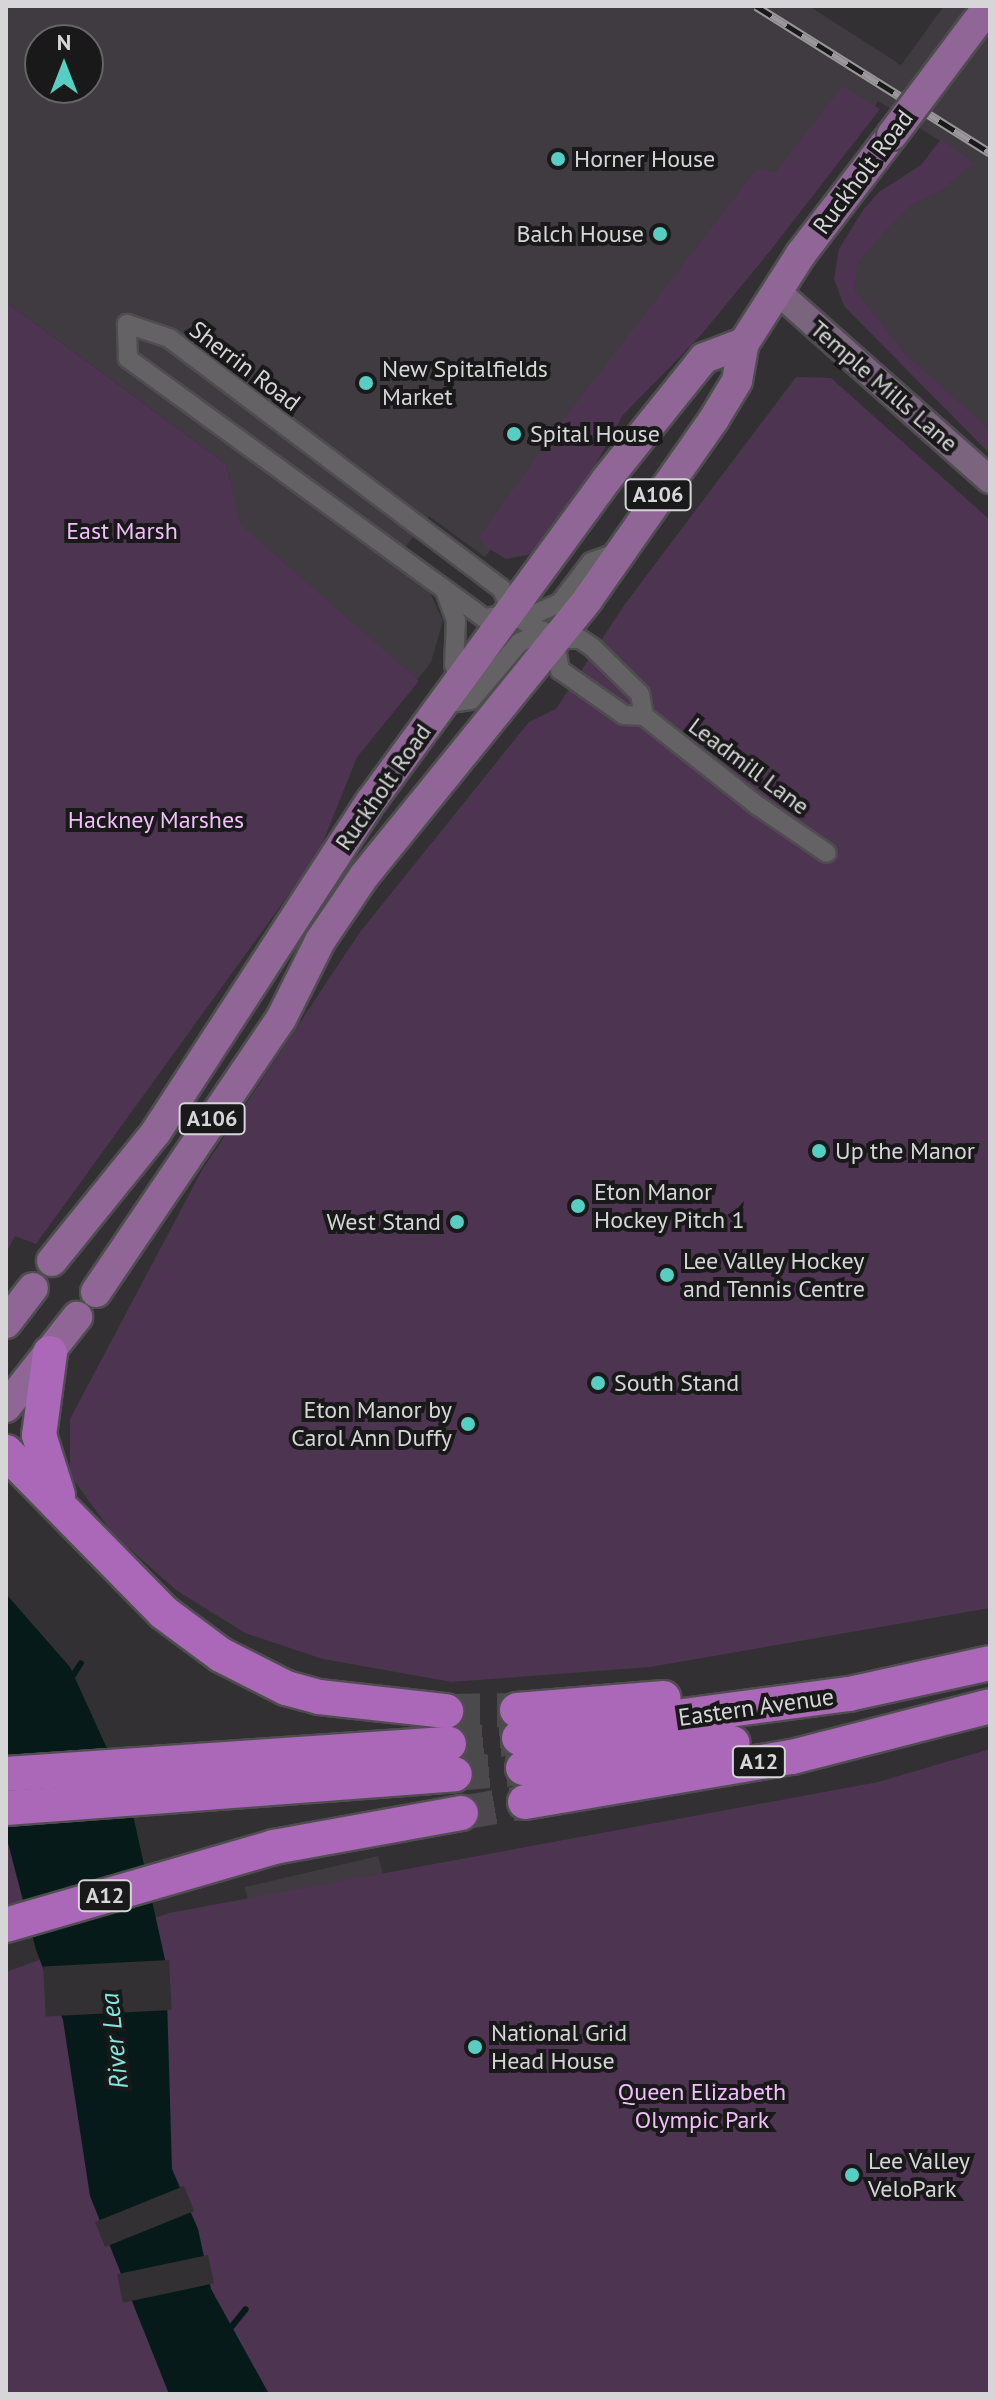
<!DOCTYPE html>
<style>
body{margin:0}
#map{position:relative;width:996px;height:2400px;overflow:hidden;background:#323033;font-family:"PT Sans",sans-serif}
div>[style]{position:absolute}
.built>*{inset:0;background:#403a41}
.green>*{inset:0;background:#4d3451}
.water>*{inset:0;background:#061b19}
.pier>*{inset:0;background:#323033;transform-origin:0 0}
.stream>*{height:6px;margin:-3px;padding:0 3px;transform-origin:3px;border-radius:3px;background:#061b19}
.highway-tunnel>*{height:34px;margin-top:-17px;transform-origin:0;background:repeating-linear-gradient(90deg,#4b494c 0 34px,transparent 0 51px)}
.roads{filter:drop-shadow(2px 0 #4f4d50) drop-shadow(-2px 0 #4f4d50) drop-shadow(0 2px #4f4d50) drop-shadow(0 -2px #4f4d50)}
.street>*{height:18px;margin:-9px;padding:0 9px;transform-origin:9px;border-radius:9px;background:#656265}
.secondary>*{height:26px;margin:-13px;padding:0 13px;transform-origin:13px;border-radius:13px;background:#7a647e}
.primary>*{height:30px;margin:-15px;padding:0 15px;transform-origin:15px;border-radius:15px;background:#906697}
.highway>*{height:34px;margin:-17px;padding:0 17px;transform-origin:17px;border-radius:17px;background:#ac68b8}
.rail>*{height:9px;margin-top:-4.5px;transform-origin:0;background:repeating-linear-gradient(90deg,#1a191a 0 18px,#99979a 0 36px);box-sizing:border-box;border-block:2px solid #99979a}
.bridges{filter:drop-shadow(2px 0 #4f4d50) drop-shadow(-2px 0 #4f4d50) drop-shadow(0 2px #4f4d50) drop-shadow(0 -2px #4f4d50)}
.primary-bridge>*{height:30px;margin:-15px;padding:0 15px;transform-origin:15px;border-radius:15px;background:#906697}
.dots>*{width:22px;height:22px;translate:-50% -50%;box-sizing:border-box;border:4px solid #1a191a;border-radius:50%}
span{translate:-50% -50%;white-space:nowrap;text-align:center;line-height:1.15;-webkit-text-stroke:8px #1a191a;paint-order:stroke}
.shield-label span{padding:2px 6px;background:#1a191a;border:2px solid;border-radius:6px;-webkit-text-stroke-width:0}
.shield-label{font-size:22px;color:#d6d5d7;font-weight:700}
.poi-label{font-size:24px;color:#d6d5d7}
.left{translate:0 -50%;text-align:left}
.right{translate:-100% -50%;text-align:right}
.street-label{font-size:24px;color:#d6d5d7}
.park-label{font-size:24px;color:#f2befc}
.water-label{font-size:26px;color:#80e9dd;font-style:italic}
.frame{position:absolute;inset:0;border:8px solid #d6d5d7;pointer-events:none}
.north{position:absolute;left:24px;top:24px;width:80px;height:80px;box-sizing:border-box;background:#1a191a;border:2px solid #656466;border-radius:50%;rotate:0deg;font-size:22px;font-weight:700;line-height:32px;text-align:center;color:#d6d5d7}
.north::after{content:'';display:block;margin:auto;width:28px;height:36px;background:#57cec2;clip-path:polygon(50% 0,100% 100%,50% 72%,0 100%)}
</style>
<div id="map">
<div class="built">
<i style="clip-path:polygon(evenodd,6px 6px,809px 6px,901px 65px,944px 6px,965px 6px,990px 28px,990px 440px,945px 401px,858px 303px,849px 281px,863px 247px,962px 155px,878px 101px,875px 106px,842px 87px,485px 557px,429px 516px,394px 562px,428px 588px,443px 621px,431px 662px,357px 757px,318px 854px,226px 464px,6px 302px,6px 6px,40px 40px,88px 40px,88px 88px,40px 88px,40px 40px)"></i>
<i style="clip-path:polygon(378px 1856px,393px 1912px,253px 1921px,245px 1887px)"></i>
</div>
<div class="green">
<i style="clip-path:polygon(842px 86px,880px 109px,770px 251px,701px 335px,623px 415px,591px 473px,532px 554px,506px 559px,485px 546px,479px 537px,560px 424px,757px 169px,776px 172px)"></i>
<i style="clip-path:polygon(941px 139px,974px 163px,942px 190px,911px 205px,885px 231px,858px 263px,854px 289px,906px 355px,990px 430px,990px 454px,844px 306px,834px 279px,839px 249px,863px 210px,879px 192px,921px 165px)"></i>
<i style="clip-path:polygon(6px 302px,226px 464px,241px 525px,419px 681px,357px 757px,318px 854px,36px 1244px,15px 1236px,6px 1253px)"></i>
<i style="clip-path:polygon(796px 377px,831px 378px,990px 520px,990px 1608px,650px 1667px,452px 1682px,323px 1659px,245px 1633px,176px 1590px,113px 1534px,70px 1475px,70px 1419px,202px 1170px,360px 932px,529px 722px,556px 709px,625px 604px)"></i>
<i style="clip-path:polygon(990px 1749px,990px 2394px,6px 2394px,6px 1972px,169px 1913px,878px 1782px)"></i>
<i style="clip-path:polygon(6px 1835px,23px 1901px,6px 1906px)"></i>
</div>
<div class="water">
<i style="clip-path:polygon(6px 1594px,70px 1667px,129px 1797px,166px 1964px,172px 2169px,198px 2229px,211px 2289px,269px 2394px,169px 2394px,90px 2196px,63px 2020px,36px 1950px,6px 1835px)"></i>
</div>
<div class="pier">
<i style="left:169px;top:1960px;width:50px;height:126px;rotate:87deg"></i>
<i style="left:184px;top:2186px;width:27px;height:96px;rotate:68deg"></i>
<i style="left:208px;top:2255px;width:29px;height:93px;rotate:78deg"></i>
</div>
<div class="stream">
<i style="left:70px;top:1680px;width:20px;rotate:-57deg"></i>
<i style="left:228px;top:2331px;width:28px;rotate:-51deg"></i>
</div>
<div class="highway-tunnel">
<i style="left:446px;top:1711px;width:71px;rotate:-0.8deg"></i>
<i style="left:449px;top:1744px;width:70px;rotate:-4.9deg"></i>
<i style="left:455px;top:1774px;width:68px;rotate:-5deg"></i>
<i style="left:461px;top:1813px;width:65px;rotate:-9.8deg"></i>
</div>
<div class="roads">
<div class="street">
<i style="left:127px;top:324px;width:44px;rotate:18.4deg"></i>
<i style="left:169px;top:338px;width:417px;rotate:37deg"></i>
<i style="left:502px;top:589px;width:27px;rotate:68deg"></i>
<i style="left:512px;top:614px;width:28px;rotate:172deg"></i>
<i style="left:484px;top:618px;width:441px;rotate:-143.9deg"></i>
<i style="left:128px;top:358px;width:34px;rotate:-92deg"></i>
<i style="left:446px;top:593px;width:29px;rotate:70deg"></i>
<i style="left:456px;top:620px;width:45px;rotate:92.5deg"></i>
<i style="left:454px;top:665px;width:16px;rotate:68deg"></i>
<i style="left:512px;top:614px;width:49px;rotate:30.8deg"></i>
<i style="left:554px;top:639px;width:26px"></i>
<i style="left:580px;top:639px;width:14px;rotate:34deg"></i>
<i style="left:592px;top:647px;width:67px;rotate:44.4deg"></i>
<i style="left:640px;top:694px;width:22px;rotate:80deg"></i>
<i style="left:523px;top:619px;width:40px;rotate:-23.4deg"></i>
<i style="left:560px;top:603px;width:51px;rotate:-52.9deg"></i>
<i style="left:591px;top:562px;width:27px;rotate:-20deg"></i>
<i style="left:554px;top:639px;width:32px;rotate:79deg"></i>
<i style="left:560px;top:670px;width:78px;rotate:35.1deg"></i>
<i style="left:624px;top:715px;width:20px;rotate:3deg"></i>
<i style="left:644px;top:716px;width:145px;rotate:38.3deg"></i>
<i style="left:758px;top:806px;width:83px;rotate:34.3deg"></i>
<i style="left:443px;top:704px;width:28px;rotate:-8deg"></i>
<i style="left:471px;top:700px;width:75px;rotate:-49.9deg"></i>
<i style="left:519px;top:643px;width:27px;rotate:-27deg"></i>
</div>
<div class="secondary">
<i style="left:778px;top:292px;width:283px;rotate:41.6deg"></i>
</div>
<div class="primary">
<i style="left:52px;top:1261px;width:166px;rotate:-51.1deg"></i>
<i style="left:156px;top:1132px;width:396px;rotate:-57deg"></i>
<i style="left:372px;top:800px;width:396px;rotate:-53.8deg"></i>
<i style="left:606px;top:480px;width:156px;rotate:-51.2deg"></i>
<i style="left:704px;top:358px;width:43px;rotate:-20.6deg"></i>
<i style="left:96px;top:1292px;width:330px;rotate:-55.9deg"></i>
<i style="left:281px;top:1019px;width:87px;rotate:-63.4deg"></i>
<i style="left:320px;top:941px;width:78px;rotate:-55.9deg"></i>
<i style="left:364px;top:876px;width:356px;rotate:-51deg"></i>
<i style="left:588px;top:599px;width:220px;rotate:-55deg"></i>
<i style="left:714px;top:419px;width:44px;rotate:-58.8deg"></i>
<i style="left:737px;top:381px;width:39px;rotate:-80deg"></i>
<i style="left:744px;top:343px;width:106px;rotate:-57.4deg"></i>
<i style="left:801px;top:254px;width:150px;rotate:-52.6deg"></i>
<i style="left:6px;top:1323px;width:44px;rotate:-52.4deg"></i>
<i style="left:6px;top:1407px;width:115px;rotate:-51.7deg"></i>
</div>
<div class="highway">
<i style="left:50px;top:1353px;width:83px;rotate:97.6deg"></i>
<i style="left:39px;top:1435px;width:63px;rotate:72.4deg"></i>
<i style="left:6px;top:1452px;width:224px;rotate:45.5deg"></i>
<i style="left:163px;top:1612px;width:72px;rotate:36.6deg"></i>
<i style="left:221px;top:1655px;width:73px;rotate:26.9deg"></i>
<i style="left:286px;top:1688px;width:34px;rotate:15deg"></i>
<i style="left:319px;top:1697px;width:128px;rotate:6.3deg"></i>
<i style="left:517px;top:1710px;width:147px;rotate:-4.7deg"></i>
<i style="left:519px;top:1738px;width:333px;rotate:-7.6deg"></i>
<i style="left:849px;top:1694px;width:144px;rotate:-12.4deg"></i>
<i style="left:523px;top:1768px;width:211px;rotate:-6.8deg"></i>
<i style="left:6px;top:1774px;width:444px;rotate:-3.9deg"></i>
<i style="left:525px;top:1802px;width:271px;rotate:-9.6deg"></i>
<i style="left:792px;top:1757px;width:204px;rotate:-14.4deg"></i>
<i style="left:6px;top:1808px;width:450px;rotate:-4.3deg"></i>
<i style="left:6px;top:1925px;width:279px;rotate:-16.2deg"></i>
<i style="left:274px;top:1847px;width:190px;rotate:-10.3deg"></i>
</div>
</div>
<div class="rail">
<i style="left:756px;top:6px;width:276px;rotate:32.1deg"></i>
</div>
<div class="bridges">
<div class="primary-bridge">
<i style="left:892px;top:135px;width:161px;rotate:-53.1deg"></i>
</div>
</div>
<div class="dots">
<i style="left:558px;top:159px;background:#57cec2"></i>
<i style="left:660px;top:234px;background:#57cec2"></i>
<i style="left:366px;top:383px;background:#57cec2"></i>
<i style="left:514px;top:434px;background:#57cec2"></i>
<i style="left:819px;top:1151px;background:#57cec2"></i>
<i style="left:578px;top:1206px;background:#57cec2"></i>
<i style="left:457px;top:1222px;background:#57cec2"></i>
<i style="left:667px;top:1275px;background:#57cec2"></i>
<i style="left:598px;top:1383px;background:#57cec2"></i>
<i style="left:468px;top:1424px;background:#57cec2"></i>
<i style="left:475px;top:2047px;background:#57cec2"></i>
<i style="left:852px;top:2175px;background:#57cec2"></i>
</div>
<div class="shield-label">
<span style="left:658px;top:495px">A106</span>
<span style="left:212px;top:1119px">A106</span>
<span style="left:759px;top:1762px">A12</span>
<span style="left:105px;top:1896px">A12</span>
</div>
<div class="poi-label">
<span class="left" style="left:574px;top:159px">Horner House</span>
<span class="right" style="left:644px;top:234px">Balch House</span>
<span class="left" style="left:382px;top:383px">New Spitalfields<br>Market</span>
<span class="left" style="left:530px;top:434px">Spital House</span>
<span class="left" style="left:835px;top:1151px">Up the Manor</span>
<span class="left" style="left:594px;top:1206px">Eton Manor<br>Hockey Pitch 1</span>
<span class="right" style="left:441px;top:1222px">West Stand</span>
<span class="left" style="left:683px;top:1275px">Lee Valley Hockey<br>and Tennis Centre</span>
<span class="left" style="left:614px;top:1383px">South Stand</span>
<span class="right" style="left:452px;top:1424px">Eton Manor by<br>Carol Ann Duffy</span>
<span class="left" style="left:491px;top:2047px">National Grid<br>Head House</span>
<span class="left" style="left:868px;top:2175px">Lee Valley<br>VeloPark</span>
</div>
<div class="street-label">
<span style="left:863px;top:172px;rotate:-53deg">Ruckholt Road</span>
<span style="left:245px;top:366px;rotate:37deg">Sherrin Road</span>
<span style="left:884px;top:386px;rotate:41deg">Temple Mills Lane</span>
<span style="left:749px;top:766px;rotate:37deg">Leadmill Lane</span>
<span style="left:383px;top:787px;rotate:-55deg">Ruckholt Road</span>
<span style="left:756px;top:1707px;rotate:-8deg">Eastern Avenue</span>
</div>
<div class="park-label">
<span style="left:122px;top:531px">East Marsh</span>
<span style="left:156px;top:820px">Hackney Marshes</span>
<span style="left:702px;top:2106px">Queen Elizabeth<br>Olympic Park</span>
</div>
<div class="water-label">
<span style="left:114px;top:2041px;rotate:-96deg">River Lea</span>
</div>
<div class="frame"></div>
<div class="north">N</div>
</div>
